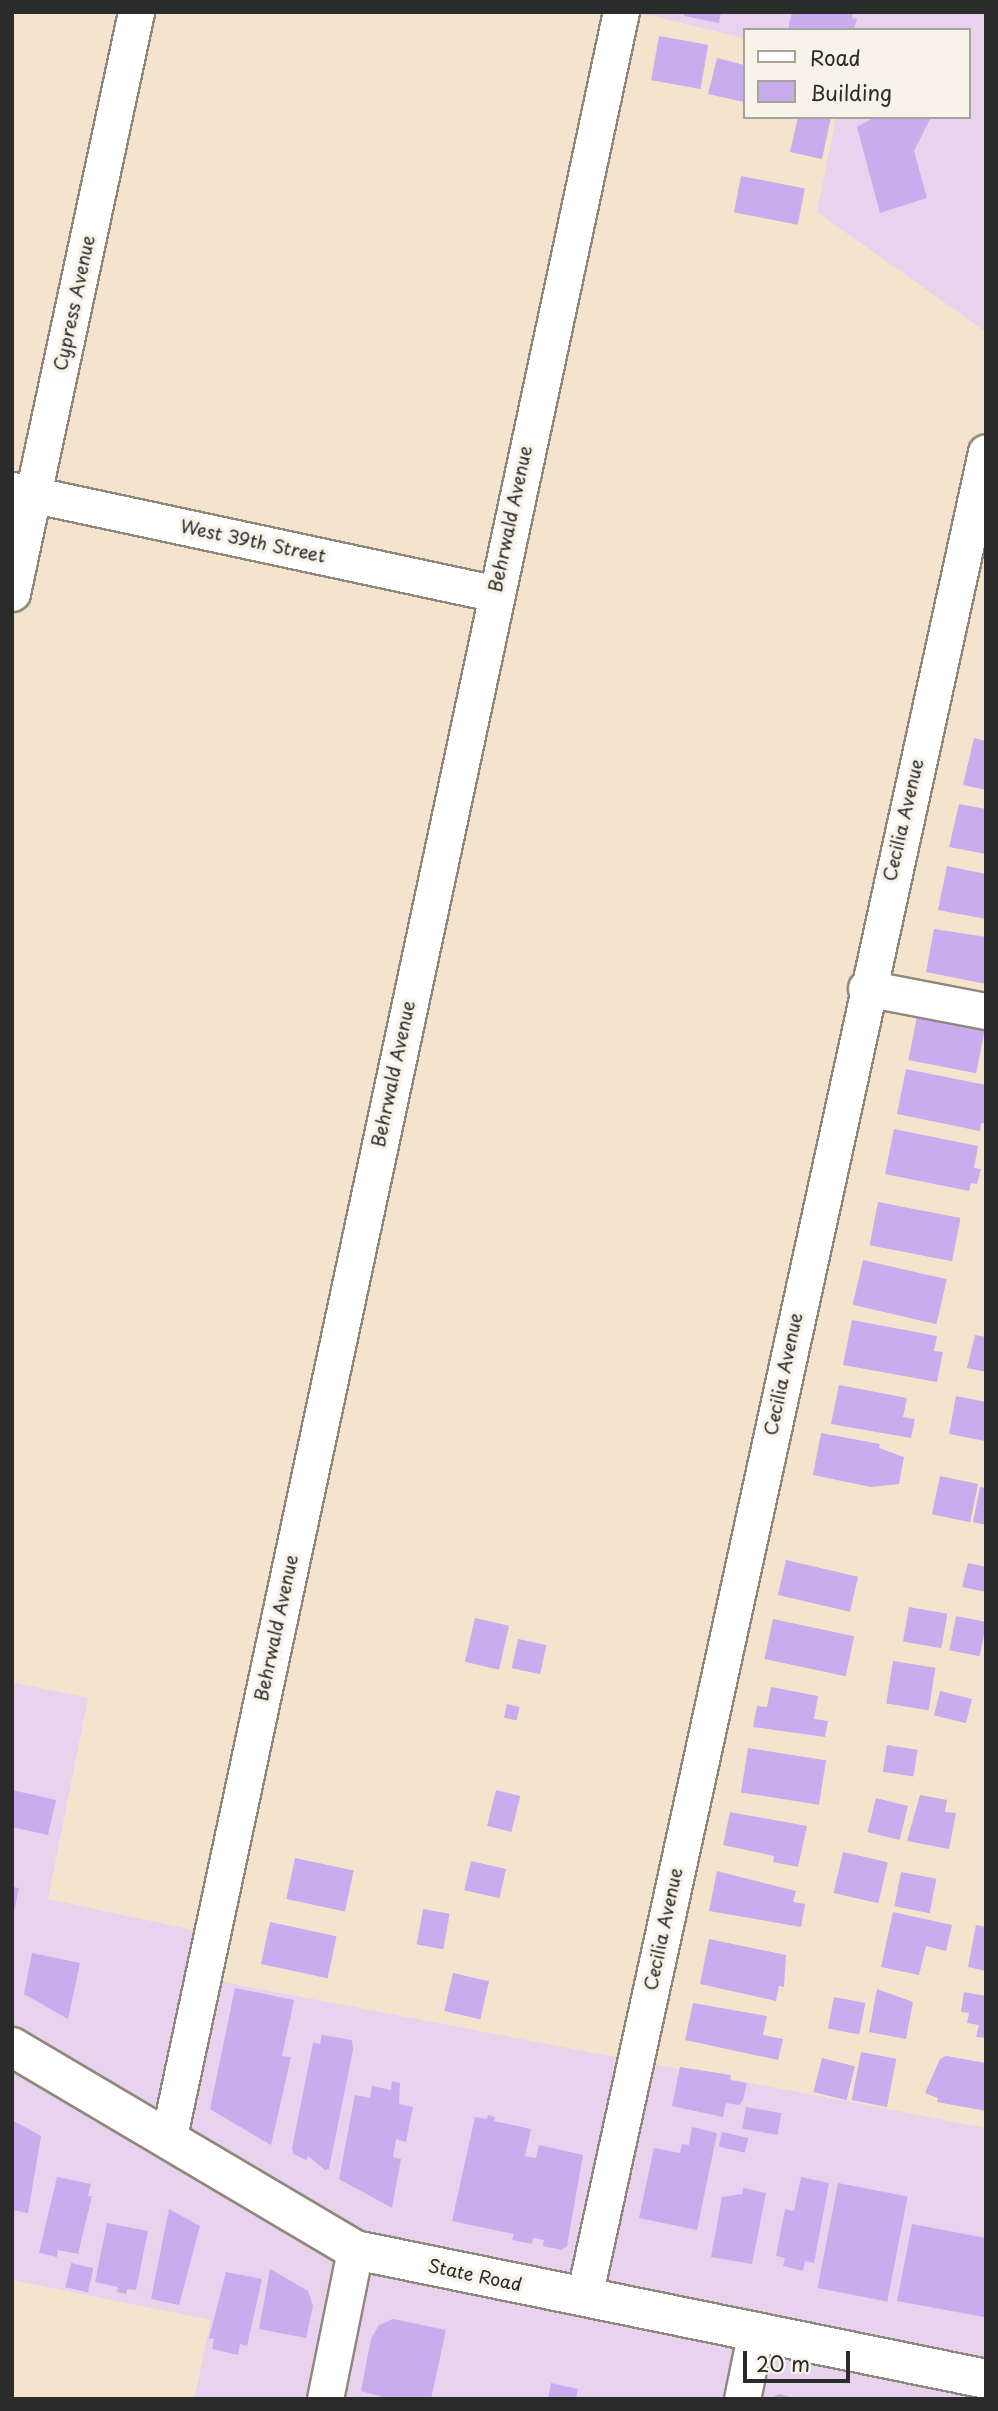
<!DOCTYPE html>
<style>
body{margin:0}
#map{position:relative;width:998px;height:2411px;overflow:hidden;background:#f5e4cd;font-family:"Playpen Sans",sans-serif}
div>[style]{position:absolute}
.built>*{inset:0;background:#e9d2ed}
.building>*{inset:0;background:#c8aced;transform-origin:0 0}
.roads{filter:drop-shadow(2px 0 #90887c) drop-shadow(-2px 0 #90887c) drop-shadow(0 2px #90887c) drop-shadow(0 -2px #90887c)}
.minor>*{height:35px;margin:-17.5px;padding:0 17.5px;transform-origin:17.5px;border-radius:17.5px;background:#fff}
.major>*{height:38px;margin:-19px;padding:0 19px;transform-origin:19px;border-radius:19px;background:#fff}
span{translate:-50% -50%;white-space:nowrap;text-align:center;line-height:1.15;-webkit-text-stroke:7px #f7f3e8;paint-order:stroke}
.street-label{font-size:18px;color:#2b2b2b}
.frame{position:absolute;inset:0;border:14px solid #2b2b2b;pointer-events:none}
.legend{position:absolute;left:743px;top:28px;width:228px;height:91px;box-sizing:border-box;background:#f7f3e8;border:2px solid #a5a39c;margin:0;padding:9px 12px;list-style:none;font-size:21px;color:#2b2b2b}
.legend li{display:flex;align-items:center;gap:14px;height:35px}
.legend b{width:35px;border:2px solid #a5a39c}
.scale{position:absolute;left:743px;top:2351px;width:107px;height:32px;box-sizing:border-box;border:4px solid #2b2b2b;border-top:0;padding-left:9px;font-size:21px;line-height:24px;white-space:nowrap;color:#2b2b2b;-webkit-text-stroke:5px #f7f3e8;paint-order:stroke}
</style>
<div id="map">
<div class="built">
<i style="clip-path:polygon(636px 12px,986px 12px,986px 332px,817px 212px,836px 117px,968px 117px,968px 30px,744px 30px,744px 38px)"></i>
<i style="clip-path:polygon(12px 1682px,88px 1698px,48px 1899px,212px 1934px,203px 1978px,986px 2128px,986px 2399px,194px 2399px,211px 2320px,12px 2280px)"></i>
</div>
<div class="building">
<i style="clip-path:polygon(685px 12px,721px 12px,719px 23px,684px 16px)"></i>
<i style="clip-path:polygon(792px 12px,853px 12px,852px 18px,857px 19px,854px 30px,788px 30px)"></i>
<i style="left:659px;top:36px;width:50px;height:45px;rotate:10deg"></i>
<i style="clip-path:polygon(717px 58px,744px 65px,744px 102px,708px 94px)"></i>
<i style="clip-path:polygon(798px 117px,831px 117px,822px 159px,790px 152px)"></i>
<i style="clip-path:polygon(875px 117px,931px 117px,914px 151px,927px 198px,880px 213px,857px 127px)"></i>
<i style="left:741px;top:176px;width:65px;height:37px;rotate:11deg"></i>
<i style="clip-path:polygon(974px 738px,986px 741px,986px 790px,963px 785px)"></i>
<i style="clip-path:polygon(959px 804px,986px 809px,986px 854px,949px 847px)"></i>
<i style="clip-path:polygon(947px 866px,986px 874px,986px 919px,938px 910px)"></i>
<i style="clip-path:polygon(934px 929px,986px 937px,986px 984px,926px 972px)"></i>
<i style="left:918px;top:1011px;width:69px;height:50px;rotate:11deg"></i>
<i style="clip-path:polygon(906px 1069px,986px 1085px,986px 1124px,981px 1123px,980px 1131px,897px 1114px)"></i>
<i style="clip-path:polygon(894px 1129px,978px 1146px,974px 1168px,981px 1169px,977px 1184px,971px 1183px,969px 1191px,885px 1174px)"></i>
<i style="left:878px;top:1202px;width:84px;height:44px;rotate:11deg"></i>
<i style="left:863px;top:1260px;width:86px;height:46px;rotate:13deg"></i>
<i style="clip-path:polygon(852px 1320px,937px 1336px,934px 1351px,943px 1352px,937px 1382px,843px 1365px)"></i>
<i style="clip-path:polygon(975px 1335px,986px 1337px,986px 1372px,967px 1368px)"></i>
<i style="clip-path:polygon(839px 1385px,907px 1398px,903px 1417px,915px 1419px,911px 1438px,831px 1424px)"></i>
<i style="clip-path:polygon(956px 1396px,986px 1402px,985px 1441px,949px 1434px)"></i>
<i style="clip-path:polygon(821px 1433px,880px 1444px,879px 1448px,904px 1457px,899px 1484px,871px 1487px,813px 1475px)"></i>
<i style="left:940px;top:1476px;width:39px;height:39px;rotate:12deg"></i>
<i style="clip-path:polygon(980px 1487px,986px 1488px,986px 1525px,973px 1522px)"></i>
<i style="left:786px;top:1560px;width:74px;height:36px;rotate:13deg"></i>
<i style="clip-path:polygon(968px 1563px,986px 1567px,986px 1592px,962px 1587px)"></i>
<i style="left:909px;top:1607px;width:39px;height:35px;rotate:10deg"></i>
<i style="left:956px;top:1616px;width:31px;height:35px;rotate:11deg"></i>
<i style="left:475px;top:1618px;width:35px;height:45px;rotate:13deg"></i>
<i style="left:773px;top:1619px;width:83px;height:41px;rotate:12deg"></i>
<i style="left:518px;top:1639px;width:29px;height:30px;rotate:12deg"></i>
<i style="left:893px;top:1661px;width:43px;height:43px;rotate:9deg"></i>
<i style="clip-path:polygon(771px 1687px,818px 1696px,814px 1719px,828px 1721px,825px 1737px,753px 1727px,757px 1706px,767px 1707px)"></i>
<i style="left:940px;top:1691px;width:33px;height:25px;rotate:14deg"></i>
<i style="left:507px;top:1704px;width:13px;height:14px;rotate:13deg"></i>
<i style="left:887px;top:1745px;width:31px;height:27px;rotate:9deg"></i>
<i style="left:748px;top:1748px;width:79px;height:45px;rotate:9deg"></i>
<i style="clip-path:polygon(12px 1790px,56px 1800px,48px 1835px,12px 1827px)"></i>
<i style="left:496px;top:1790px;width:25px;height:37px;rotate:14deg"></i>
<i style="clip-path:polygon(920px 1795px,947px 1800px,945px 1812px,956px 1813px,949px 1849px,907px 1841px)"></i>
<i style="left:876px;top:1798px;width:33px;height:35px;rotate:14deg"></i>
<i style="clip-path:polygon(730px 1812px,807px 1826px,798px 1867px,773px 1862px,774px 1856px,723px 1845px)"></i>
<i style="left:843px;top:1852px;width:46px;height:42px;rotate:13deg"></i>
<i style="left:295px;top:1858px;width:60px;height:42px;rotate:12deg"></i>
<i style="left:471px;top:1861px;width:36px;height:30px;rotate:13deg"></i>
<i style="clip-path:polygon(717px 1871px,796px 1891px,793px 1902px,805px 1904px,801px 1927px,709px 1911px)"></i>
<i style="left:901px;top:1872px;width:36px;height:35px;rotate:11deg"></i>
<i style="clip-path:polygon(12px 1887px,19px 1888px,13px 1916px,12px 1916px)"></i>
<i style="left:423px;top:1909px;width:27px;height:36px;rotate:10deg"></i>
<i style="clip-path:polygon(893px 1912px,952px 1925px,946px 1951px,926px 1946px,919px 1975px,881px 1967px)"></i>
<i style="left:270px;top:1922px;width:68px;height:43px;rotate:12deg"></i>
<i style="clip-path:polygon(976px 1925px,986px 1927px,986px 1971px,968px 1967px)"></i>
<i style="clip-path:polygon(709px 1939px,786px 1955px,784px 1987px,779px 1986px,776px 2001px,700px 1984px)"></i>
<i style="clip-path:polygon(32px 1953px,80px 1963px,68px 2019px,24px 1994px)"></i>
<i style="left:453px;top:1973px;width:37px;height:39px;rotate:13deg"></i>
<i style="clip-path:polygon(235px 1988px,294px 2000px,282px 2056px,291px 2057px,271px 2145px,210px 2109px)"></i>
<i style="clip-path:polygon(877px 1989px,913px 2002px,906px 2039px,869px 2032px)"></i>
<i style="clip-path:polygon(964px 1992px,986px 1996px,986px 2038px,976px 2037px,979px 2025px,967px 2023px,969px 2013px,961px 2012px)"></i>
<i style="left:834px;top:1997px;width:32px;height:32px;rotate:11deg"></i>
<i style="clip-path:polygon(693px 2003px,767px 2016px,763px 2035px,783px 2039px,778px 2060px,685px 2040px)"></i>
<i style="clip-path:polygon(322px 2035px,352px 2040px,353px 2050px,329px 2169px,325px 2170px,308px 2156px,306px 2160px,293px 2154px,292px 2148px,313px 2043px,320px 2044px)"></i>
<i style="left:861px;top:2052px;width:36px;height:49px;rotate:11deg"></i>
<i style="clip-path:polygon(946px 2056px,986px 2063px,986px 2111px,937px 2102px,938px 2098px,925px 2093px,940px 2059px)"></i>
<i style="left:822px;top:2058px;width:34px;height:35px;rotate:14deg"></i>
<i style="clip-path:polygon(680px 2067px,731px 2075px,730px 2080px,747px 2083px,743px 2100px,739px 2105px,726px 2103px,723px 2117px,672px 2106px)"></i>
<i style="clip-path:polygon(392px 2081px,400px 2083px,399px 2104px,413px 2107px,406px 2142px,396px 2139px,393px 2157px,401px 2159px,392px 2208px,339px 2179px,355px 2095px,370px 2098px,372px 2086px,391px 2090px)"></i>
<i style="left:746px;top:2107px;width:36px;height:22px;rotate:10deg"></i>
<i style="clip-path:polygon(488px 2115px,495px 2117px,494px 2121px,531px 2129px,525px 2156px,536px 2158px,539px 2145px,583px 2155px,567px 2246px,562px 2250px,543px 2246px,544px 2240px,533px 2238px,532px 2244px,512px 2240px,514px 2234px,452px 2221px,475px 2117px,487px 2119px)"></i>
<i style="clip-path:polygon(12px 2120px,41px 2136px,28px 2213px,12px 2210px)"></i>
<i style="clip-path:polygon(692px 2127px,717px 2133px,697px 2230px,639px 2218px,654px 2148px,680px 2153px,682px 2144px,689px 2145px)"></i>
<i style="left:722px;top:2132px;width:27px;height:15px;rotate:13deg"></i>
<i style="clip-path:polygon(57px 2177px,91px 2184px,88px 2196px,92px 2196px,78px 2254px,58px 2250px,57px 2257px,39px 2253px)"></i>
<i style="clip-path:polygon(801px 2177px,829px 2183px,814px 2263px,805px 2261px,803px 2271px,783px 2266px,785px 2258px,776px 2256px,785px 2209px,794px 2211px)"></i>
<i style="left:838px;top:2183px;width:71px;height:107px;rotate:11deg"></i>
<i style="clip-path:polygon(743px 2188px,766px 2193px,752px 2264px,711px 2257px,722px 2197px,742px 2194px)"></i>
<i style="clip-path:polygon(169px 2209px,200px 2226px,179px 2305px,151px 2299px)"></i>
<i style="clip-path:polygon(107px 2223px,148px 2231px,136px 2290px,127px 2289px,126px 2294px,117px 2292px,118px 2287px,95px 2282px)"></i>
<i style="clip-path:polygon(912px 2224px,986px 2238px,984px 2317px,897px 2301px)"></i>
<i style="left:71px;top:2263px;width:23px;height:25px;rotate:13deg"></i>
<i style="clip-path:polygon(270px 2269px,308px 2291px,313px 2306px,306px 2338px,259px 2329px)"></i>
<i style="clip-path:polygon(226px 2272px,262px 2279px,247px 2346px,240px 2344px,238px 2355px,212px 2349px,214px 2339px,209px 2338px)"></i>
<i style="clip-path:polygon(393px 2319px,446px 2330px,431px 2399px,390px 2399px,361px 2391px,371px 2339px,379px 2325px)"></i>
<i style="clip-path:polygon(551px 2383px,578px 2389px,576px 2399px,548px 2399px)"></i>
<i style="clip-path:polygon(779px 2394px,794px 2398px,794px 2399px,769px 2399px)"></i>
</div>
<div class="roads">
<div class="minor">
<i style="left:12px;top:490px;width:493px;rotate:12.1deg"></i>
<i style="left:12px;top:593px;width:594px;rotate:-77.95deg"></i>
<i style="left:866px;top:988px;width:122px;rotate:10.9deg"></i>
<i style="left:169px;top:2136px;width:2172px;rotate:-77.99deg"></i>
<i style="left:584px;top:2297px;width:1888px;rotate:-77.71deg"></i>
<i style="left:325px;top:2399px;width:152px;rotate:-78.6deg"></i>
<i style="left:742px;top:2399px;width:65px;rotate:-78.5deg"></i>
</div>
<div class="major">
<i style="left:12px;top:2047px;width:399px;rotate:30.6deg"></i>
<i style="left:355px;top:2250px;width:644px;rotate:11.55deg"></i>
</div>
</div>
<div class="street-label">
<span style="left:74px;top:303px;rotate:-78deg">Cypress Avenue</span>
<span style="left:510px;top:519px;rotate:-78deg">Behrwald Avenue</span>
<span style="left:253px;top:541px;rotate:12deg">West 39th Street</span>
<span style="left:903px;top:820px;rotate:-77deg">Cecilia Avenue</span>
<span style="left:393px;top:1074px;rotate:-78deg">Behrwald Avenue</span>
<span style="left:783px;top:1374px;rotate:-78deg">Cecilia Avenue</span>
<span style="left:276px;top:1628px;rotate:-78deg">Behrwald Avenue</span>
<span style="left:663px;top:1929px;rotate:-78deg">Cecilia Avenue</span>
<span style="left:475px;top:2275px;rotate:12deg">State Road</span>
</div>
<div class="frame"></div>
<ul class="legend">
<li><b style="height:9px;background:#fff"></b>Road</li>
<li><b style="height:19px;background:#c8aced"></b>Building</li>
</ul>
<div class="scale">20 m</div>
</div>
